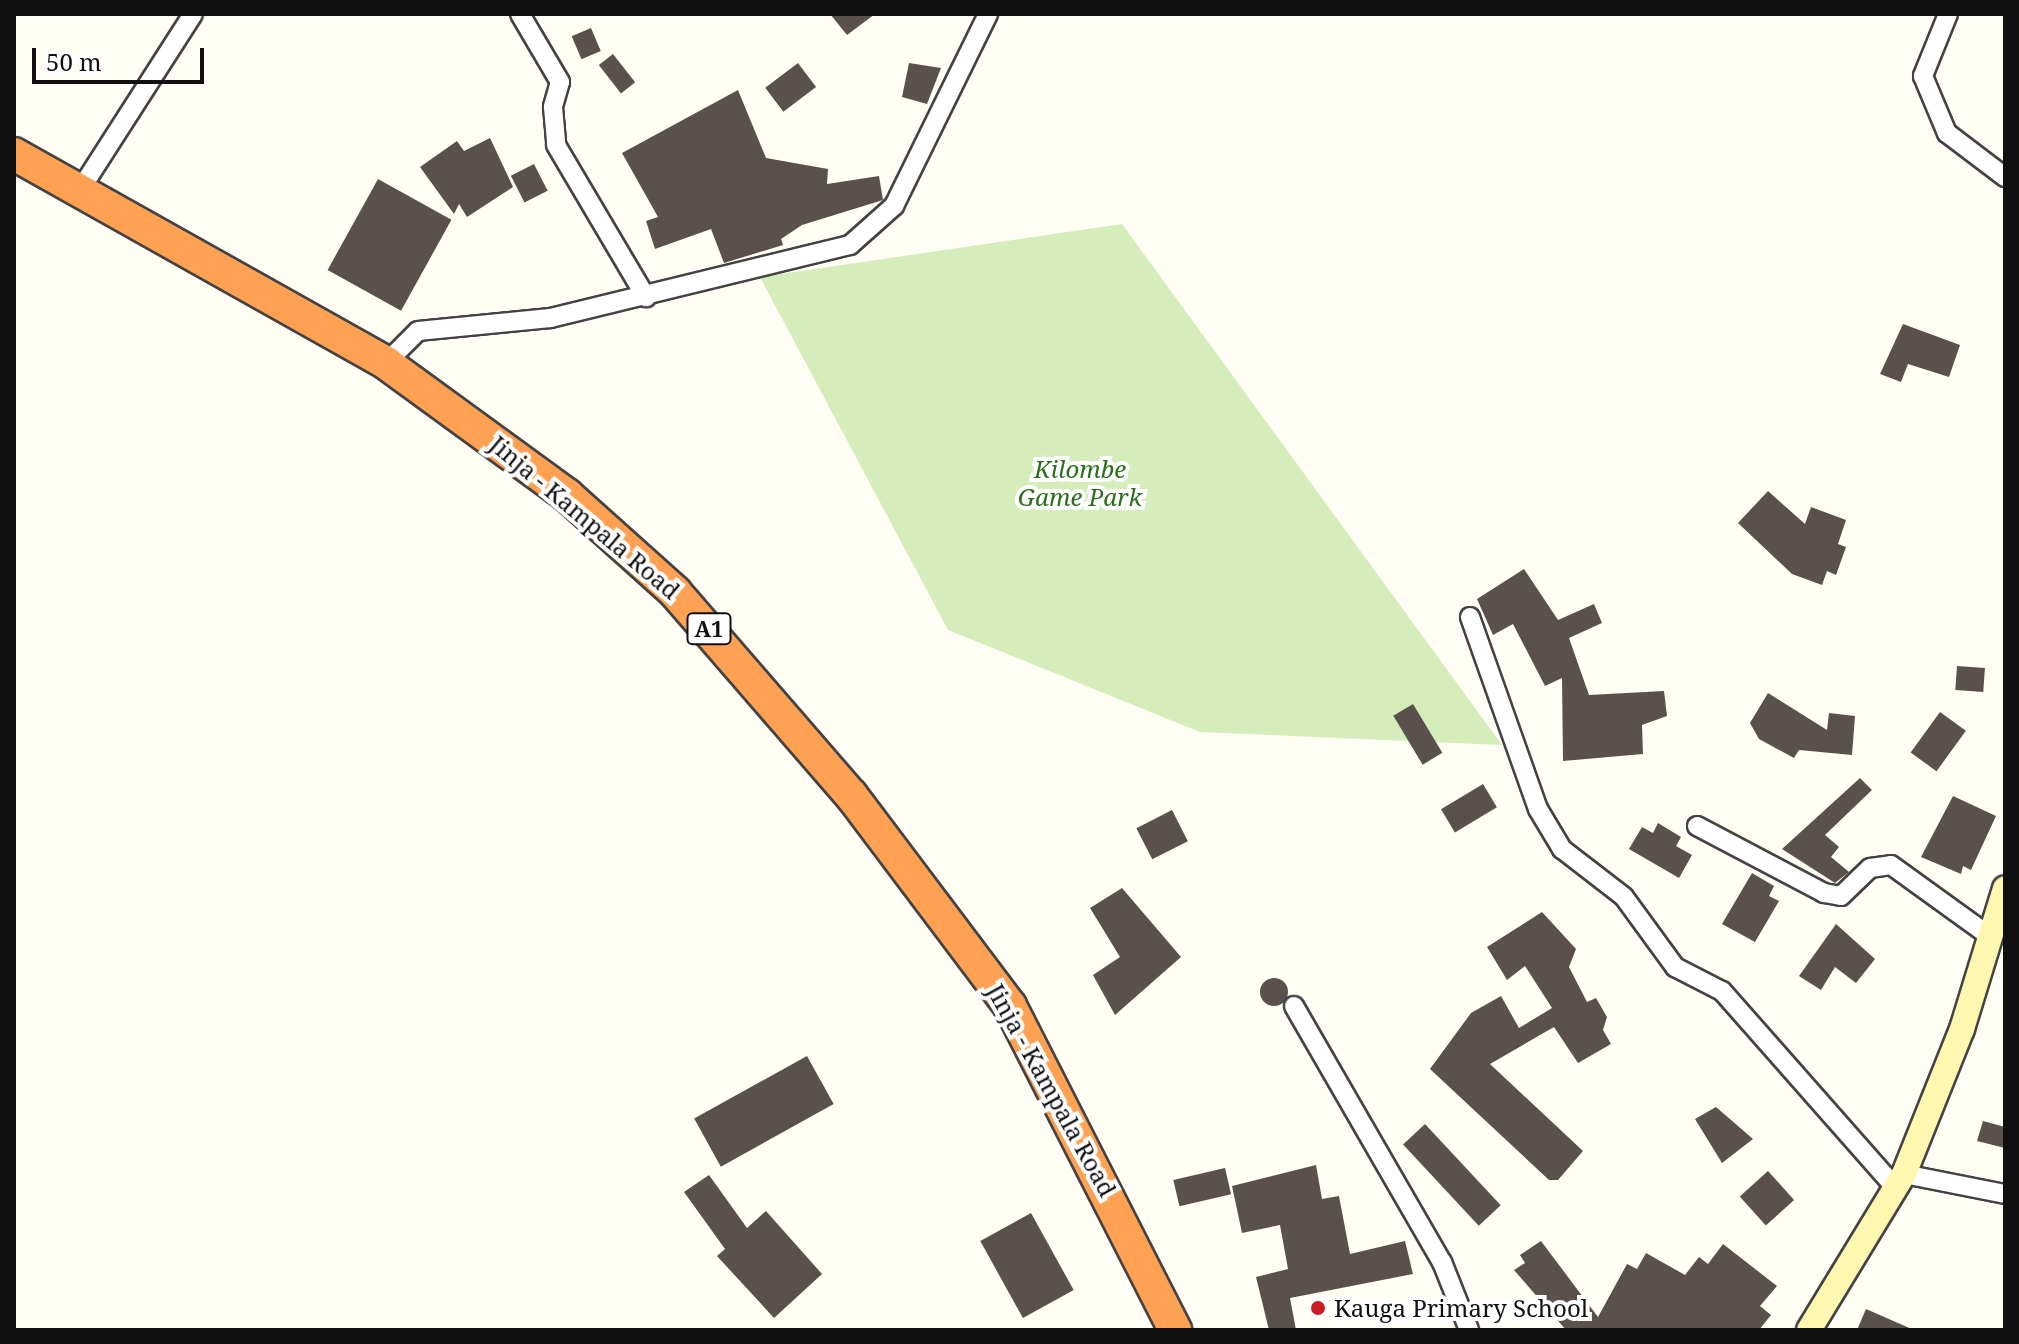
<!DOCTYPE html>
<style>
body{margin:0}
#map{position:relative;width:2019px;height:1344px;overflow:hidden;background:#fffdf4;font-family:"Noto Serif",serif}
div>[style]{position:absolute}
.green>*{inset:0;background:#d4edba}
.building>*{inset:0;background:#5a514c;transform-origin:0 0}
.round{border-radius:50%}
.roads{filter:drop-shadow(2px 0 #434343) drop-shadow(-2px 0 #434343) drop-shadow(0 2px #434343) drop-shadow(0 -2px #434343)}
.street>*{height:18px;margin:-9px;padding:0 9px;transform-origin:9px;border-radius:9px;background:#fff}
.secondary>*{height:24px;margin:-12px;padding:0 12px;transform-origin:12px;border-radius:12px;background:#fff6af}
.highway>*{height:32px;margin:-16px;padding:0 16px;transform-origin:16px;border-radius:16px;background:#fea153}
.dots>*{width:22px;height:22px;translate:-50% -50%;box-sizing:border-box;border:4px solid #fff;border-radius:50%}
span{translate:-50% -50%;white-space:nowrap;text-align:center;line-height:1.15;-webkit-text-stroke:8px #fff;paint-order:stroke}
.shield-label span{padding:2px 6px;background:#fff;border:2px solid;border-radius:6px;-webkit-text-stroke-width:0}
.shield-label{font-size:22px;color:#101010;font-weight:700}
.park-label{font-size:24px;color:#2c6e1b;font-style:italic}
.street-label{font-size:24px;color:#101010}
.poi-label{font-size:24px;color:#101010}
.left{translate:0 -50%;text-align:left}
.frame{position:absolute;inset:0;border:16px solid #101010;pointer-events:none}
.scale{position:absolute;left:32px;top:48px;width:172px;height:36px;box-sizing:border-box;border:4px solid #101010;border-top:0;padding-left:10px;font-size:24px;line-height:28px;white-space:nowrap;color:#101010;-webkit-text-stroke:6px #fff;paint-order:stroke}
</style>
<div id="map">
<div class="green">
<i style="clip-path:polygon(1122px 224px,1502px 745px,1200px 732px,948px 630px,760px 277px)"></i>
</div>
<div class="building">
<i style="clip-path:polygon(830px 14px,875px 14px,847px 35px)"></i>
<i style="left:591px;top:28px;width:25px;height:21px;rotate:67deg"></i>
<i style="left:613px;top:54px;width:36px;height:18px;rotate:52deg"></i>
<i style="left:798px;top:63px;width:30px;height:41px;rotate:53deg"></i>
<i style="clip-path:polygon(909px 63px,941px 68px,927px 104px,902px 97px)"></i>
<i style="clip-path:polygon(738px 90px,766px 158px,828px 169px,827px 184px,879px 176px,883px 200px,802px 225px,781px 239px,783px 245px,724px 263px,711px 229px,655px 249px,646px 221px,658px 217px,622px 153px)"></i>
<i style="clip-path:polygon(490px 138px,513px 187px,467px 217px,459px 204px,454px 214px,420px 167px,457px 141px,464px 151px)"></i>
<i style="left:534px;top:164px;width:30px;height:26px;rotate:63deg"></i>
<i style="left:378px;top:179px;width:84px;height:104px;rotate:29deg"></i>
<i style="clip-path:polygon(1903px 324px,1960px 345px,1949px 377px,1908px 364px,1901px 382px,1880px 374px)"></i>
<i style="clip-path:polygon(1768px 491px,1805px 524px,1811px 507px,1846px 520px,1838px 544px,1846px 547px,1836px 575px,1827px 571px,1822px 585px,1792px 574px,1738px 523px)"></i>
<i style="clip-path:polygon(1524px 569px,1558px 620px,1594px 604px,1602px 623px,1569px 638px,1589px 695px,1664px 691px,1667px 716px,1642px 725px,1643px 754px,1563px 761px,1562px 678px,1545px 686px,1513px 624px,1493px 635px,1477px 599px)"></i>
<i style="left:1957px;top:666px;width:28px;height:24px;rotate:4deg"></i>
<i style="clip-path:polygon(1768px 693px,1827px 730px,1829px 713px,1855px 716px,1852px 755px,1799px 750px,1794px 758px,1759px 739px,1750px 723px)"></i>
<i style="left:1413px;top:704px;width:57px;height:23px;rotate:59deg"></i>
<i style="left:1940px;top:712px;width:32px;height:50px;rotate:36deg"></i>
<i style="clip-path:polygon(1860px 778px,1872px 790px,1825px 835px,1839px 847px,1831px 857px,1849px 872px,1835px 883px,1782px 849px)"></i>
<i style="left:1483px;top:784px;width:27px;height:49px;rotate:59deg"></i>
<i style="clip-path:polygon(1953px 796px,1996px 816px,1971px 870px,1963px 866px,1961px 874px,1921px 857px)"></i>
<i style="left:1172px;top:810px;width:35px;height:40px;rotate:63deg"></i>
<i style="clip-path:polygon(1658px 823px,1681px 837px,1676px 846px,1692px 855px,1679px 878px,1629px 849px,1642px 827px,1653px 833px)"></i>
<i style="clip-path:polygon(1752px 873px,1774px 886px,1769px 896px,1779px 901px,1755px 942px,1722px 924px)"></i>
<i style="clip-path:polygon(1122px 888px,1181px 957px,1115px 1015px,1093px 975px,1120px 957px,1090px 908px)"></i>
<i style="clip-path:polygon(1542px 912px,1576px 949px,1569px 967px,1587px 1002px,1596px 998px,1607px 1017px,1603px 1030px,1611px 1044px,1578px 1063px,1554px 1027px,1490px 1064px,1583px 1151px,1558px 1180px,1549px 1180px,1430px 1069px,1471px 1013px,1501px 996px,1519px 1028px,1552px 1008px,1525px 966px,1507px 980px,1487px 947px)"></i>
<i style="clip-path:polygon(1836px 924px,1875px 959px,1856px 983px,1835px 967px,1821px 990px,1799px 976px)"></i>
<i class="round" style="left:1260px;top:978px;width:28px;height:28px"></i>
<i style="left:807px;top:1056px;width:55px;height:129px;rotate:61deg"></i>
<i style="clip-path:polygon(1716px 1107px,1753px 1139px,1722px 1163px,1695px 1119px)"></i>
<i style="clip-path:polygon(1983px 1121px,2005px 1127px,2005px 1148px,1977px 1141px)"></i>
<i style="left:1425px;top:1124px;width:111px;height:30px;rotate:47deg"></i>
<i style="clip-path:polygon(1316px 1165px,1322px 1199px,1339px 1196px,1350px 1254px,1405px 1241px,1413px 1274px,1290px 1298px,1296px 1330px,1269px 1330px,1256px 1277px,1288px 1269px,1280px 1225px,1242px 1233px,1232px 1186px)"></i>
<i style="left:1225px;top:1168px;width:27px;height:53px;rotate:77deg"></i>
<i style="left:1768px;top:1171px;width:39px;height:38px;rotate:48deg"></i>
<i style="clip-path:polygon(709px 1175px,747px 1228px,766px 1211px,822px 1274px,774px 1318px,717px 1256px,725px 1249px,684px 1192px)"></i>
<i style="left:1031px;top:1213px;width:88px;height:58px;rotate:61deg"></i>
<i style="clip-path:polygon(1541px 1241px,1598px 1317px,1627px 1264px,1637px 1269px,1646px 1253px,1685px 1275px,1699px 1257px,1708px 1264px,1723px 1244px,1777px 1286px,1760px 1306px,1771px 1315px,1759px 1330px,1566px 1330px,1514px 1270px,1525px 1263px,1520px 1255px)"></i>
<i style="clip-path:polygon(1866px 1309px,1914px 1330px,1857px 1330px)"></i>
</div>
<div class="roads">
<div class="street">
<i style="left:520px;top:14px;width:79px;rotate:59.5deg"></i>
<i style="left:560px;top:82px;width:26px;rotate:106deg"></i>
<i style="left:553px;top:107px;width:38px;rotate:85deg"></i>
<i style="left:556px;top:145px;width:177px;rotate:59.4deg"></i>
<i style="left:1948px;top:14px;width:67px;rotate:112deg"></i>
<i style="left:1923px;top:76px;width:62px;rotate:67.2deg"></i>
<i style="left:1947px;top:133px;width:73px;rotate:37.2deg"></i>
<i style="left:80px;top:190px;width:209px;rotate:-57.3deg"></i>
<i style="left:386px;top:363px;width:45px;rotate:-45deg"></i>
<i style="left:418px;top:331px;width:133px;rotate:-5.6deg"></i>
<i style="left:550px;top:318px;width:309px;rotate:-13.7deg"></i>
<i style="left:850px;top:245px;width:59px;rotate:-41.6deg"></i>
<i style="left:894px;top:206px;width:214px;rotate:-63.9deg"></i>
<i style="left:1470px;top:617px;width:204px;rotate:70.5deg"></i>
<i style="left:1538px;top:809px;width:47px;rotate:59deg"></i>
<i style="left:1562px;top:849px;width:78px;rotate:37.7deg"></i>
<i style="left:1624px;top:897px;width:87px;rotate:53.9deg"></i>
<i style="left:1675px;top:967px;width:53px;rotate:27.1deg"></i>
<i style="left:1722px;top:991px;width:261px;rotate:48.6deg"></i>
<i style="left:1697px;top:826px;width:144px;rotate:27.8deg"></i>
<i style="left:1824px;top:893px;width:17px;rotate:10deg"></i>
<i style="left:1841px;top:896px;width:40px;rotate:-44deg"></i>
<i style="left:1870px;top:868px;width:21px;rotate:-8deg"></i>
<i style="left:1891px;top:865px;width:123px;rotate:35.8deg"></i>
<i style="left:1294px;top:1006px;width:296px;rotate:60deg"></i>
<i style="left:1442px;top:1262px;width:73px;rotate:68.3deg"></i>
<i style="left:1904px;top:1174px;width:103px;rotate:11.2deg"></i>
</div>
<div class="secondary">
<i style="left:1809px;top:1330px;width:183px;rotate:-58.7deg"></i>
<i style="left:1904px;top:1174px;width:156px;rotate:-68.2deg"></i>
<i style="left:1962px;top:1029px;width:147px;rotate:-73deg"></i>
</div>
<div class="highway">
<i style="left:14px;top:154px;width:427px;rotate:29.3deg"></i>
<i style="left:386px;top:363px;width:224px;rotate:36.1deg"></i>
<i style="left:567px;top:495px;width:145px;rotate:41.9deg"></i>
<i style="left:675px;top:592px;width:269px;rotate:49.1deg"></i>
<i style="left:851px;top:795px;width:264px;rotate:53deg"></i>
<i style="left:1010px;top:1006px;width:364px;rotate:63deg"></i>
</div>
</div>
<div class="dots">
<i style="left:1318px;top:1308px;background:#cc1d25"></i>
</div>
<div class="shield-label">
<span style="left:709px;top:629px">A1</span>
</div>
<div class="park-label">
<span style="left:1080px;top:483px">Kilombe<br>Game Park</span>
</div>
<div class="street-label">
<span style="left:585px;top:517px;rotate:40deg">Jinja - Kampala Road</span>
<span style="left:1052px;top:1090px;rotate:61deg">Jinja - Kampala Road</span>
</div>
<div class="poi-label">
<span class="left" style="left:1334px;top:1308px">Kauga Primary School</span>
</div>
<div class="frame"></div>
<div class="scale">50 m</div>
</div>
